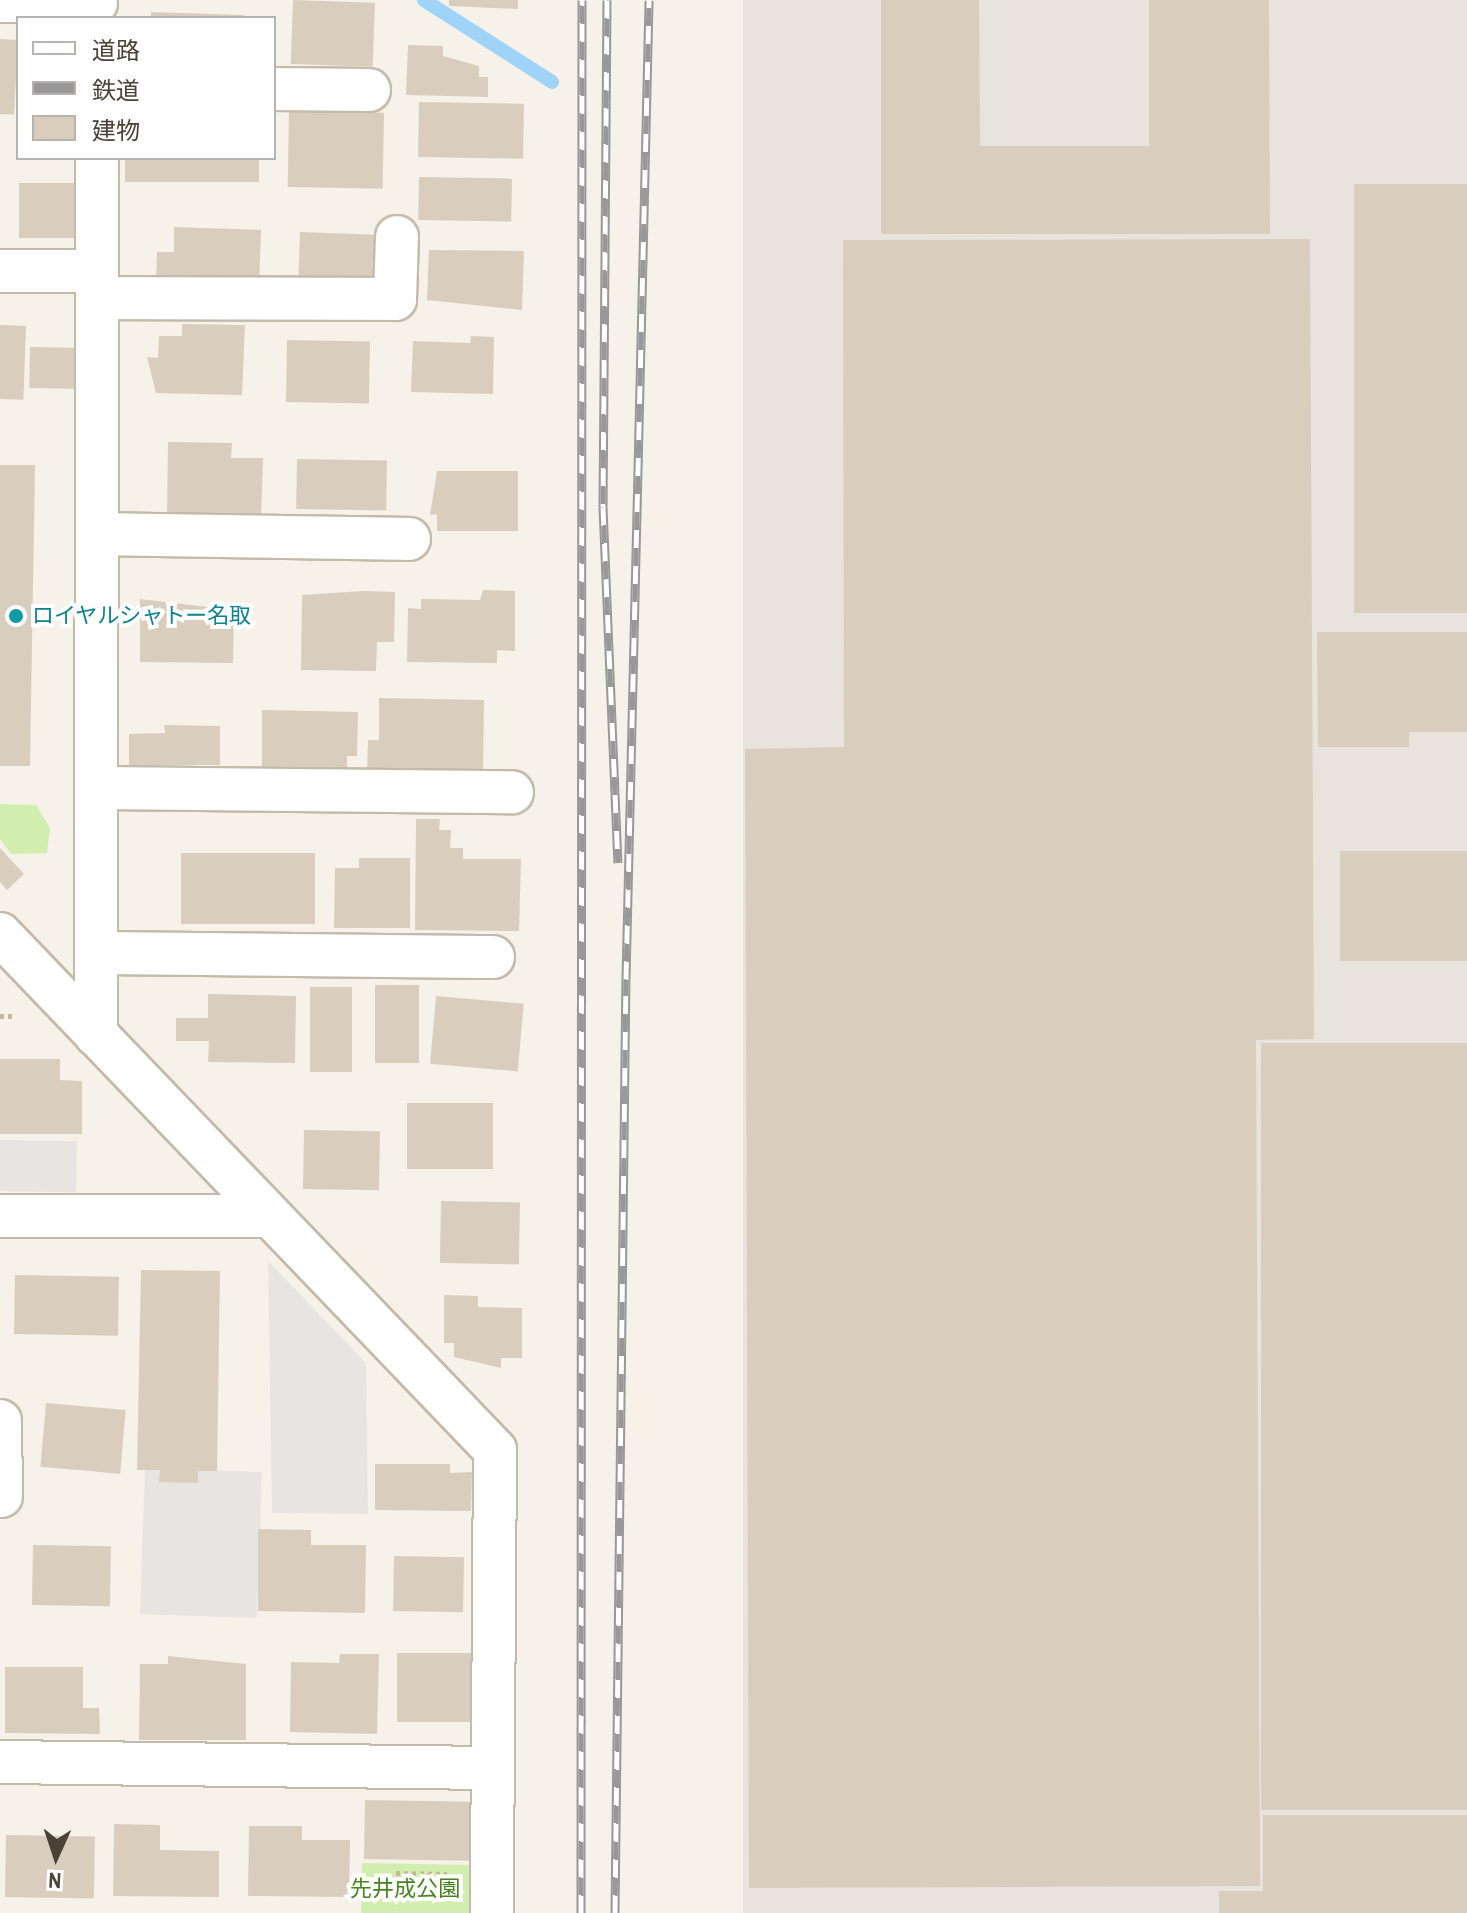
<!DOCTYPE html>
<meta charset="utf-8">
<style>
body{margin:0}
#map{position:relative;width:1467px;height:1913px;overflow:hidden;background:#f6f2e9;font-family:"Archivo Narrow","Noto Sans JP",sans-serif}
div>[style]{position:absolute}
.industrial>*{inset:0;background:#e8e3dd;transform-origin:0 0}
.green>*{inset:0;background:#d1eeae;transform-origin:0 0}
.parking>*{inset:0;background:#e7e4e1;transform-origin:0 0}
.stream>*{height:14px;margin:-7px;padding:0 7px;transform-origin:7px;border-radius:7px;background:#9fd4f8}
.building>*{inset:0;background:#d9cebd;transform-origin:0 0}
.path>*{height:5px;margin-top:-2.5px;transform-origin:0;background:repeating-linear-gradient(90deg,#c6b69a 0 4px,transparent 0 8px)}
.roads{filter:drop-shadow(2px 0 #c2baaa) drop-shadow(-2px 0 #c2baaa) drop-shadow(0 2px #c2baaa) drop-shadow(0 -2px #c2baaa)}
.minor>*{height:42px;margin:-21px;padding:0 21px;transform-origin:21px;border-radius:21px;background:#fff}
.rail>*{height:9px;margin-top:-4.5px;transform-origin:0;background:repeating-linear-gradient(90deg,#fff 0 18px,#989898 0 36px);box-sizing:border-box;border-block:2px solid #989898}
.dots>*{width:22px;height:22px;translate:-50% -50%;box-sizing:border-box;border:4px solid #fff;border-radius:50%}
span{translate:-50% -50%;white-space:nowrap;text-align:center;line-height:1.15;-webkit-text-stroke:8px #fff;paint-order:stroke}
.culture-label{font-size:22px;color:#0d838f}
.left{translate:0 -50%;text-align:left}
.park-label{font-size:22px;color:#478322}
.legend{position:absolute;left:16px;top:16px;width:260px;height:144px;box-sizing:border-box;background:#fff;border:2px solid #b7b3af;margin:0;padding:10px 14px;list-style:none;font-size:24px;color:#4a4236}
.legend li{display:flex;align-items:center;gap:16px;height:40px}
.legend b{width:40px;border:2px solid #b7b3af}
.north{position:absolute;left:16px;top:1817px;width:80px;height:80px;-webkit-text-stroke:6px #fff;paint-order:stroke;rotate:183deg;font-size:22px;font-weight:700;line-height:32px;text-align:center;color:#4a4236}
.north::after{content:'';display:block;margin:auto;width:28px;height:36px;background:#4a4236;clip-path:polygon(50% 0,100% 100%,50% 72%,0 100%)}
</style>
<div id="map">
<div class="industrial">
<i style="left:743px;top:0;width:724px;height:1913px"></i>
</div>
<div class="green">
<i style="clip-path:polygon(0 804px,36px 805px,50px 828px,47px 853px,11px 854px,0 839px)"></i>
<i style="left:362px;top:1863px;width:115px;height:50px;rotate:1deg"></i>
</div>
<div class="parking">
<i style="left:0;top:1140px;width:77px;height:51px;rotate:1deg"></i>
<i style="clip-path:polygon(268px 1261px,366px 1363px,368px 1514px,272px 1513px)"></i>
<i style="left:145px;top:1468px;width:117px;height:146px;rotate:2deg"></i>
</div>
<div class="stream">
<i style="left:424px;top:0;width:152px;rotate:32.6deg"></i>
</div>
<div class="building">
<i style="left:293px;top:0;width:82px;height:64px;rotate:2deg"></i>
<i style="clip-path:polygon(449px 0,518px 0,518px 9px,449px 6px)"></i>
<i style="clip-path:polygon(881px 0,979px 0,980px 146px,1149px 146px,1149px 0,1269px 0,1270px 234px,881px 234px)"></i>
<i style="clip-path:polygon(151px 12px,244px 15px,244px 18px,151px 18px)"></i>
<i style="left:0;top:39px;width:18px;height:75px;rotate:3deg"></i>
<i style="clip-path:polygon(408px 45px,443px 46px,443px 56px,479px 66px,479px 77px,488px 77px,488px 97px,406px 95px)"></i>
<i style="left:419px;top:102px;width:105px;height:55px;rotate:1deg"></i>
<i style="left:289px;top:111px;width:95px;height:76px;rotate:1deg"></i>
<i style="left:125px;top:158px;width:134px;height:24px"></i>
<i style="left:419px;top:177px;width:93px;height:43px;rotate:1deg"></i>
<i style="left:74px;top:183px;width:55px;height:55px;rotate:90deg"></i>
<i style="left:1354px;top:184px;width:113px;height:429px"></i>
<i style="clip-path:polygon(174px 227px,261px 230px,259px 285px,156px 282px,157px 252px,174px 252px)"></i>
<i style="left:300px;top:232px;width:84px;height:51px;rotate:2deg"></i>
<i style="clip-path:polygon(1310px 239px,1314px 1039px,1256px 1040px,1260px 1886px,749px 1888px,745px 749px,844px 747px,843px 240px)"></i>
<i style="clip-path:polygon(429px 250px,524px 251px,522px 310px,427px 300px)"></i>
<i style="clip-path:polygon(182px 324px,245px 325px,242px 395px,156px 393px,147px 357px,158px 358px,159px 336px,182px 336px)"></i>
<i style="left:0;top:325px;width:26px;height:74px;rotate:2deg"></i>
<i style="clip-path:polygon(471px 336px,494px 337px,493px 394px,411px 392px,413px 341px,470px 343px)"></i>
<i style="left:287px;top:340px;width:83px;height:62px;rotate:1deg"></i>
<i style="left:30px;top:347px;width:58px;height:41px;rotate:1deg"></i>
<i style="clip-path:polygon(168px 442px,232px 443px,231px 458px,263px 458px,261px 519px,167px 517px)"></i>
<i style="left:297px;top:459px;width:90px;height:50px;rotate:1deg"></i>
<i style="clip-path:polygon(0 465px,35px 465px,30px 766px,0 766px)"></i>
<i style="clip-path:polygon(437px 471px,518px 471px,518px 531px,437px 531px,437px 514px,430px 515px)"></i>
<i style="clip-path:polygon(483px 590px,515px 591px,515px 651px,497px 650px,497px 663px,407px 662px,408px 608px,421px 609px,421px 599px,480px 600px)"></i>
<i style="clip-path:polygon(363px 591px,395px 592px,394px 642px,377px 642px,376px 671px,301px 670px,302px 595px)"></i>
<i style="clip-path:polygon(140px 599px,234px 610px,233px 663px,140px 662px)"></i>
<i style="clip-path:polygon(1317px 632px,1467px 632px,1467px 732px,1409px 732px,1409px 747px,1318px 747px)"></i>
<i style="clip-path:polygon(379px 698px,484px 700px,483px 775px,367px 773px,368px 740px,379px 740px)"></i>
<i style="clip-path:polygon(262px 710px,358px 712px,357px 756px,347px 756px,347px 769px,262px 768px)"></i>
<i style="clip-path:polygon(164px 725px,220px 726px,220px 765px,129px 765px,129px 734px,165px 733px)"></i>
<i style="clip-path:polygon(416px 819px,440px 819px,439px 830px,451px 830px,450px 848px,463px 848px,463px 859px,521px 859px,519px 931px,415px 930px)"></i>
<i style="clip-path:polygon(0 848px,24px 874px,7px 890px,0 882px)"></i>
<i style="left:1340px;top:851px;width:127px;height:110px"></i>
<i style="left:181px;top:853px;width:134px;height:71px"></i>
<i style="clip-path:polygon(359px 858px,410px 858px,410px 928px,334px 928px,335px 868px,359px 868px)"></i>
<i style="left:375px;top:985px;width:44px;height:78px"></i>
<i style="left:310px;top:987px;width:42px;height:85px"></i>
<i style="clip-path:polygon(208px 994px,296px 996px,295px 1063px,208px 1062px,209px 1041px,176px 1041px,176px 1018px,208px 1018px)"></i>
<i style="left:436px;top:996px;width:88px;height:68px;rotate:5deg"></i>
<i style="left:1467px;top:1043px;width:767px;height:206px;rotate:90deg"></i>
<i style="clip-path:polygon(0 1059px,60px 1059px,60px 1080px,82px 1081px,82px 1134px,0 1134px)"></i>
<i style="left:407px;top:1103px;width:86px;height:66px"></i>
<i style="left:304px;top:1130px;width:76px;height:59px;rotate:1deg"></i>
<i style="left:441px;top:1201px;width:79px;height:62px;rotate:1deg"></i>
<i style="clip-path:polygon(141px 1270px,220px 1271px,217px 1471px,198px 1471px,198px 1483px,159px 1482px,160px 1470px,137px 1470px)"></i>
<i style="left:15px;top:1275px;width:104px;height:59px;rotate:1deg"></i>
<i style="clip-path:polygon(444px 1295px,478px 1296px,478px 1307px,522px 1308px,522px 1358px,501px 1358px,501px 1368px,454px 1357px,454px 1343px,444px 1343px)"></i>
<i style="left:46px;top:1403px;width:80px;height:64px;rotate:5deg"></i>
<i style="clip-path:polygon(375px 1464px,450px 1464px,450px 1473px,472px 1472px,471px 1511px,375px 1510px)"></i>
<i style="clip-path:polygon(258px 1529px,311px 1530px,311px 1545px,366px 1545px,365px 1613px,258px 1611px)"></i>
<i style="left:33px;top:1545px;width:78px;height:60px;rotate:1deg"></i>
<i style="left:394px;top:1556px;width:70px;height:55px;rotate:1deg"></i>
<i style="left:397px;top:1653px;width:79px;height:69px"></i>
<i style="clip-path:polygon(340px 1654px,379px 1654px,377px 1734px,290px 1732px,291px 1662px,339px 1663px)"></i>
<i style="clip-path:polygon(168px 1656px,246px 1664px,246px 1740px,139px 1740px,140px 1664px,168px 1664px)"></i>
<i style="clip-path:polygon(5px 1667px,83px 1667px,83px 1708px,99px 1708px,100px 1734px,5px 1733px)"></i>
<i style="left:365px;top:1800px;width:106px;height:59px;rotate:1deg"></i>
<i style="clip-path:polygon(1263px 1815px,1467px 1815px,1467px 1913px,1219px 1913px,1219px 1891px,1263px 1891px)"></i>
<i style="clip-path:polygon(114px 1824px,160px 1825px,160px 1850px,219px 1851px,219px 1897px,113px 1896px)"></i>
<i style="clip-path:polygon(249px 1826px,302px 1826px,302px 1840px,350px 1840px,349px 1897px,248px 1896px)"></i>
<i style="left:6px;top:1835px;width:89px;height:62px;rotate:1deg"></i>
</div>
<div class="path">
<i style="left:0;top:1016px;width:13px"></i>
<i style="left:396px;top:1873px;width:51px;rotate:1.1deg"></i>
</div>
<div class="roads">
<div class="minor">
<i style="left:0;top:1px;width:96px;rotate:1.2deg"></i>
<i style="left:274px;top:89px;width:95px;rotate:0.6deg"></i>
<i style="left:0;top:271px;width:97px"></i>
<i style="left:98px;top:298px;width:297px;rotate:0.2deg"></i>
<i style="left:395px;top:299px;width:62px;rotate:-88.2deg"></i>
<i style="left:98px;top:534px;width:311px;rotate:0.9deg"></i>
<i style="left:100px;top:788px;width:412px;rotate:0.6deg"></i>
<i style="left:0;top:934px;width:715px;rotate:46.19deg"></i>
<i style="left:495px;top:1450px;width:463px;rotate:90.4deg"></i>
<i style="left:100px;top:953px;width:393px;rotate:0.6deg"></i>
<i style="left:96px;top:1035px;width:877px;rotate:-89.93deg"></i>
<i style="left:0;top:1216px;width:270px"></i>
<i style="left:0;top:1421px;width:75px;rotate:89.2deg"></i>
<i style="left:0;top:1762px;width:491px;rotate:0.7deg"></i>
</div>
</div>
<div class="rail">
<i style="left:607px;top:0;width:507px;rotate:90.45deg"></i>
<i style="left:603px;top:507px;width:356px;rotate:87.6deg"></i>
<i style="left:581px;top:1913px;width:1913px;rotate:-89.97deg"></i>
<i style="left:615px;top:1913px;width:934px;rotate:-89.33deg"></i>
<i style="left:626px;top:979px;width:979px;rotate:-88.65deg"></i>
</div>
<div class="dots">
<i style="left:16px;top:616px;background:#0f9aa8"></i>
</div>
<div class="culture-label">
<span class="left" style="left:32px;top:616px">ロイヤルシャトー名取</span>
</div>
<div class="park-label">
<span style="left:405px;top:1889px">先井成公園</span>
</div>
<ul class="legend">
<li><b style="height:10px;background:#fff"></b>道路</li>
<li><b style="height:10px;background:#989898"></b>鉄道</li>
<li><b style="height:22px;background:#d9cebd"></b>建物</li>
</ul>
<div class="north">N</div>
</div>
